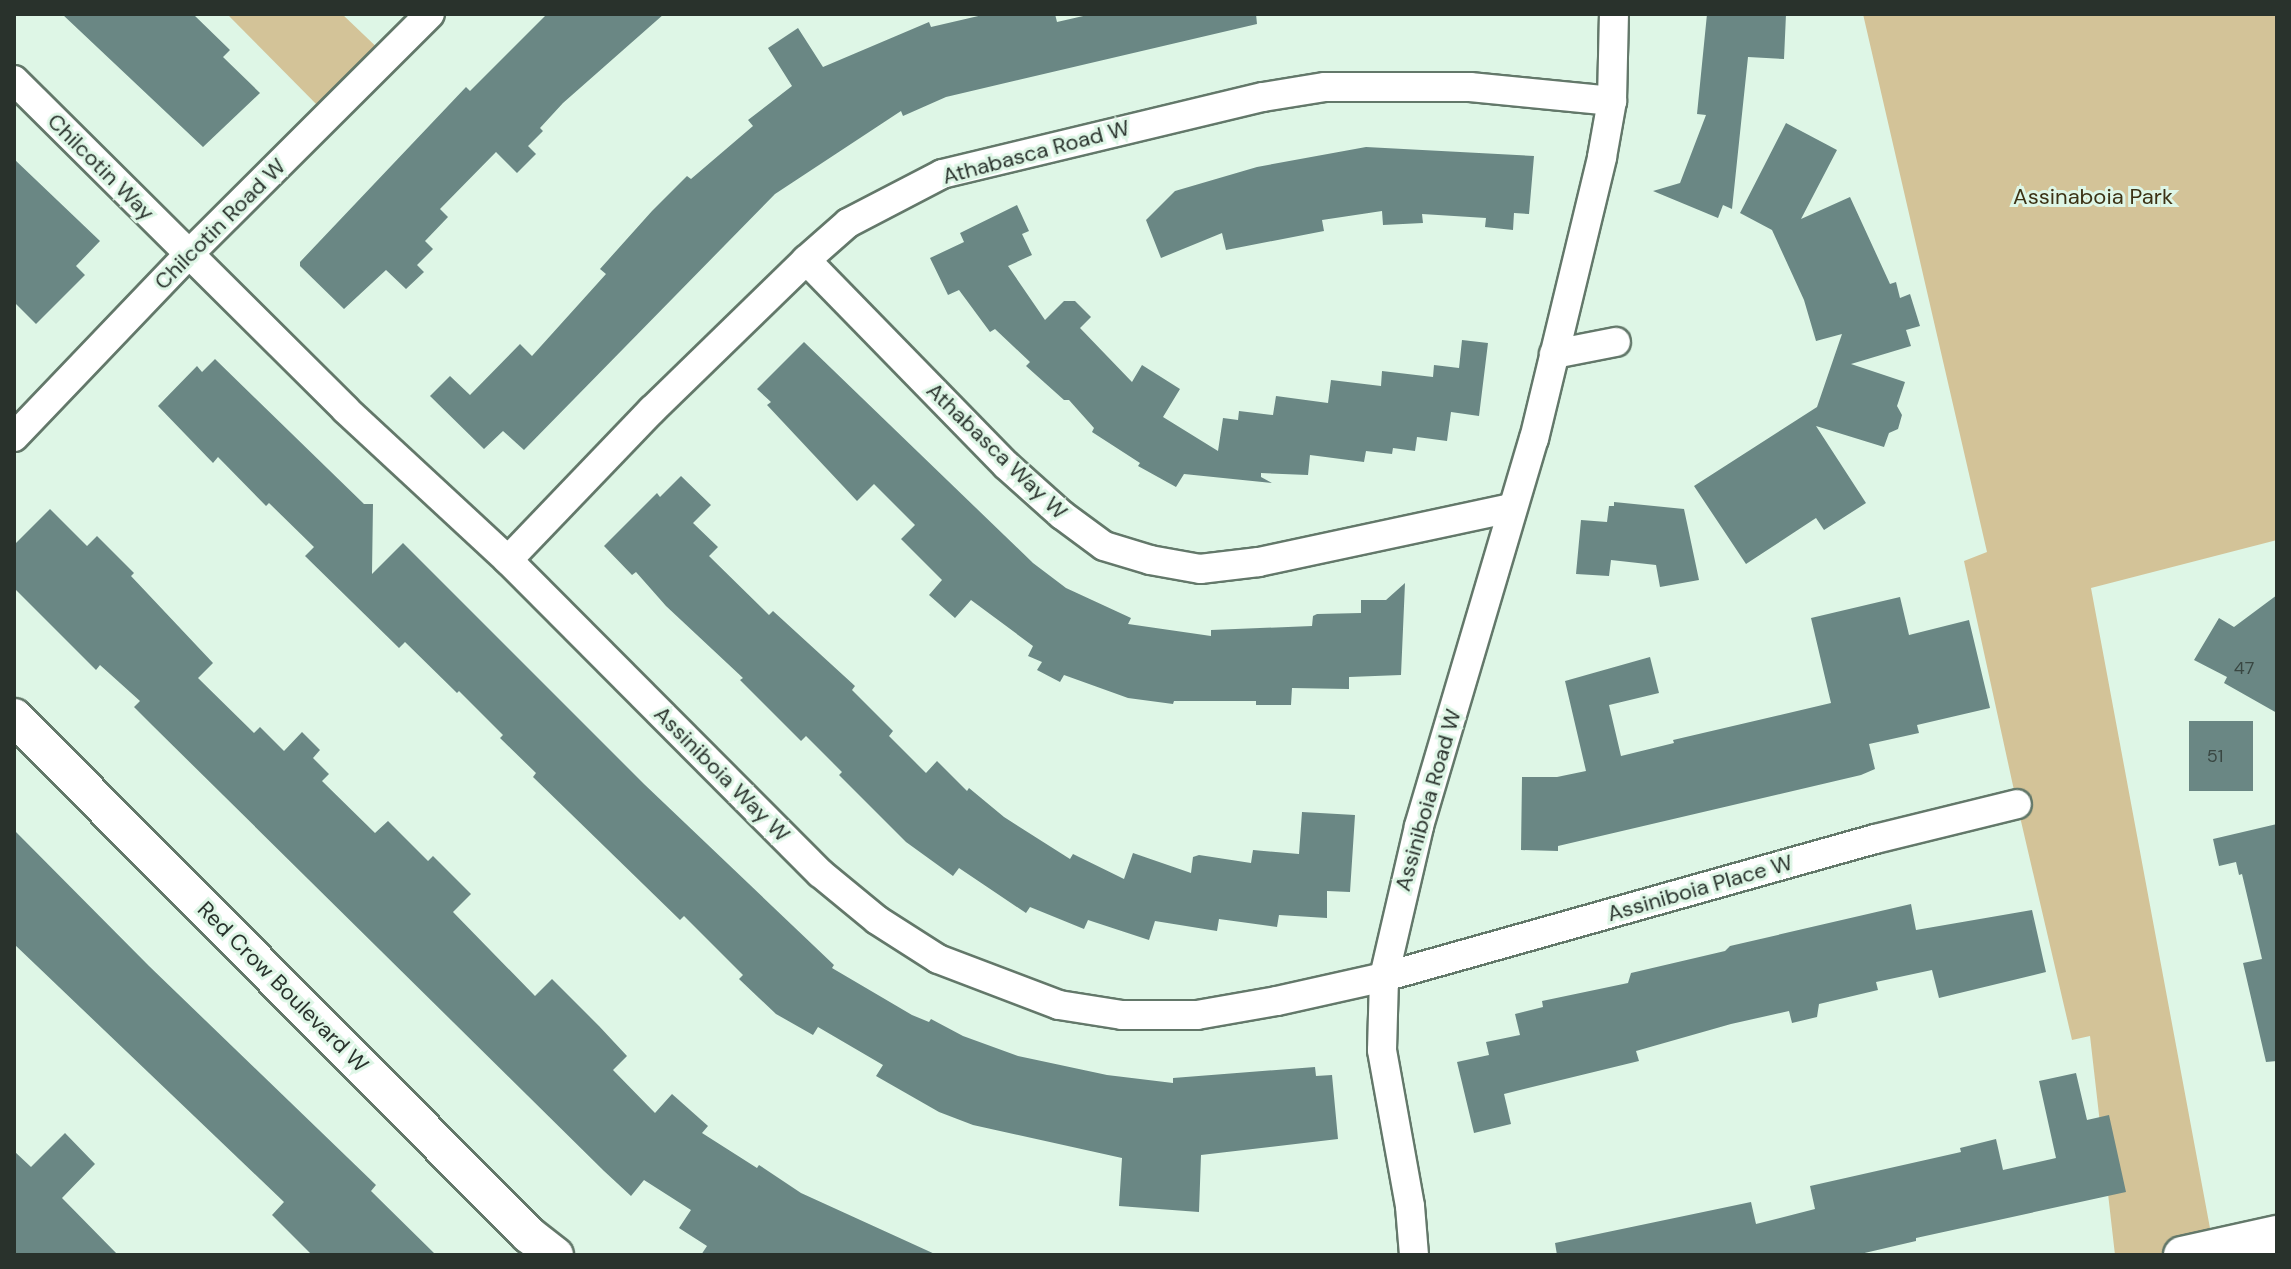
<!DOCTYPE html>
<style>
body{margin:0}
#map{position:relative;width:2291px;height:1269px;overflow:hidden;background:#def6e6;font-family:"DM Sans",sans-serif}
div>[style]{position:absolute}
.green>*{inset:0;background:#d3c398}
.building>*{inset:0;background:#6a8784;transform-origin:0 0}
.roads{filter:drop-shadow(2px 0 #63786a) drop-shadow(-2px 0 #63786a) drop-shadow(0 2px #63786a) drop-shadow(0 -2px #63786a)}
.minor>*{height:28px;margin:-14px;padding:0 14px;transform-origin:14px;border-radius:14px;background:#fff}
.tertiary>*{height:36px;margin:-18px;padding:0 18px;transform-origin:18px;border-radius:18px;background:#fff}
span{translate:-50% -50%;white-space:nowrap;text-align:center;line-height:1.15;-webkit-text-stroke:6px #def6e6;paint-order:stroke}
.number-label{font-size:18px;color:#394742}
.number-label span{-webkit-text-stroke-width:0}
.street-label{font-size:22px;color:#29322c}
.park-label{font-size:22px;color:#3c3215}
.frame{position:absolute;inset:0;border:16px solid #29322c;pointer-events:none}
</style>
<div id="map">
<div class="green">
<i style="clip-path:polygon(227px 14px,342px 14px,386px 56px,327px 115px)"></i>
<i style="clip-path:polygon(1863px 14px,2277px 14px,2277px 540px,2091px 588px,2215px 1255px,2115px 1255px,2090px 1036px,2072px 1040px,2017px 804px,1964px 561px,1987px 552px)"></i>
</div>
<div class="building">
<i style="clip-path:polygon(62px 14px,193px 14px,230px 50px,223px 57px,260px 93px,203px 147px)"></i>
<i style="clip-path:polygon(547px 14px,664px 14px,563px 103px,540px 128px,543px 131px,528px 146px,536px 154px,517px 173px,496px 152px,440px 209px,448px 217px,425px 241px,433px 249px,417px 265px,424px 272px,406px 289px,386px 270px,344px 309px,300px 266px,300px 262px,466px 87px,470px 91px)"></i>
<i style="clip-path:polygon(987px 14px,1055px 14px,1057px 22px,1092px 14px,1256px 14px,1257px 24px,946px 97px,903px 116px,901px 111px,775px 194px,524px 450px,503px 431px,484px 449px,430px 396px,450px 376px,470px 395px,520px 344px,532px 356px,606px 274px,600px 269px,652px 211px,687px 176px,691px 179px,753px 126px,748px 120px,792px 86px,768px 48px,798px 28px,823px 67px,929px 22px,931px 27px)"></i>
<i style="clip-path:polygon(1707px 14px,1786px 14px,1784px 59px,1748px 57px,1732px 209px,1723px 205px,1718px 218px,1653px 191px,1680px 183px,1706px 115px,1697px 114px)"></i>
<i style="clip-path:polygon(1786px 123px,1837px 150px,1801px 219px,1850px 197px,1890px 284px,1896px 282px,1900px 298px,1910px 294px,1920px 326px,1906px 330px,1911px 346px,1851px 364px,1905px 382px,1897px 406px,1902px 415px,1898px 429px,1889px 433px,1884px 447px,1816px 426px,1866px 503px,1824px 530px,1816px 518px,1746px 564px,1694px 486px,1817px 407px,1842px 334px,1816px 341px,1804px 300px,1772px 230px,1740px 213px)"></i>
<i style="clip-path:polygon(1366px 147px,1534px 156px,1529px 214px,1514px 213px,1513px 230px,1485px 227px,1486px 218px,1422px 214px,1423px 223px,1383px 225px,1382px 211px,1322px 220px,1324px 231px,1226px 250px,1222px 233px,1161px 258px,1146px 220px,1175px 191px,1257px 167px)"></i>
<i style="clip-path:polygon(14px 159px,100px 241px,76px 266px,85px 275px,36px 324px,14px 302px)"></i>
<i style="clip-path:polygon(1017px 205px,1029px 231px,1022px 234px,1032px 255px,1008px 266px,1045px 320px,1064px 301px,1075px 301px,1091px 317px,1080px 328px,1132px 382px,1142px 365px,1180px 389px,1163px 417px,1218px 451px,1223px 418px,1238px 420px,1239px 411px,1273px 415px,1276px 396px,1328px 403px,1331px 380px,1381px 386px,1382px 371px,1433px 377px,1434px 365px,1459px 368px,1462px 340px,1488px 343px,1479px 416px,1451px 412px,1447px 441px,1417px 437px,1415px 451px,1393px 448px,1392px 454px,1366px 451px,1364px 462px,1310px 455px,1308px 475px,1261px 473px,1261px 477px,1272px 483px,1184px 474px,1176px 487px,1138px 466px,1140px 463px,1092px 432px,1094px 428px,1069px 400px,1064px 400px,1026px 366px,1030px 362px,995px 329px,990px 332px,959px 290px,948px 295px,930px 258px,964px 242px,960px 233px)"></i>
<i style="clip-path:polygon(804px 342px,1033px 563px,1066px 588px,1131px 618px,1128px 624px,1211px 636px,1211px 630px,1312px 626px,1313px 616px,1317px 614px,1361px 613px,1361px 600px,1386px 600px,1405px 583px,1401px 675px,1349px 677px,1349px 689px,1292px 688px,1291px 705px,1256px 705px,1256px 701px,1174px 701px,1173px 704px,1128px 698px,1064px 675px,1060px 682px,1037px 670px,1042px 662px,1028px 656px,1033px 646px,971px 600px,955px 618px,929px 595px,942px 580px,901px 539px,915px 525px,874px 484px,857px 501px,767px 405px,771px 402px,757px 389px)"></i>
<i style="clip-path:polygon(215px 359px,364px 504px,373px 504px,372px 574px,403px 543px,644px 784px,834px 965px,832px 968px,912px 1015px,929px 1022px,931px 1019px,963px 1036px,1018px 1056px,1107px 1075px,1173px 1083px,1173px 1078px,1315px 1067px,1316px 1076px,1332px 1075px,1338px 1139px,1201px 1155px,1199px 1212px,1119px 1206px,1122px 1158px,973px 1125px,939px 1112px,876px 1076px,883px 1065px,818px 1027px,813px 1035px,776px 1014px,739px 979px,743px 975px,684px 916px,680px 920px,533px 777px,536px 773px,500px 738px,503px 735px,459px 691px,457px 693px,405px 642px,399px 648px,305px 556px,314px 547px,269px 503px,266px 506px,218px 457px,213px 463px,158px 406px,197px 366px,202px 372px)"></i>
<i style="clip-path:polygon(681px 476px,711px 505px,693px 523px,718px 547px,709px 556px,769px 615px,773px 611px,855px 686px,852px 690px,893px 731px,889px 736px,926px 773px,937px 761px,967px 791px,969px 788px,1004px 817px,1070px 859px,1073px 854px,1124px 879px,1133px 853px,1191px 873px,1193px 857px,1199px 855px,1251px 863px,1253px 850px,1299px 854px,1302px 812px,1355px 815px,1350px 892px,1327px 891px,1327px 918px,1279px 915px,1277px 927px,1219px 919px,1217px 931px,1155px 921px,1149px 940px,1088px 920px,1084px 929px,1030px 907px,1026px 913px,959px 868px,953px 876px,906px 842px,839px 775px,842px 772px,806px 736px,801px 741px,740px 680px,743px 678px,666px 606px,636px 572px,632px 575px,604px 546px,657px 493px,660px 497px)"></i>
<i style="clip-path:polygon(1614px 502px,1684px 509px,1699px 580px,1660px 587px,1656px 565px,1611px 560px,1609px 576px,1576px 574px,1581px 520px,1607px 522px,1609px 506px,1614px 506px)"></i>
<i style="clip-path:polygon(50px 509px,87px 546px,97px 536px,134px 573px,131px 576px,213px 663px,198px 678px,254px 733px,260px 727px,284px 751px,302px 732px,320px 750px,313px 758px,329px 774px,322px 781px,375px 833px,388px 821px,428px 861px,433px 856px,471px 894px,453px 912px,535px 996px,552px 979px,599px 1026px,627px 1056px,613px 1070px,655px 1113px,672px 1094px,708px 1126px,702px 1133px,757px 1168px,759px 1165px,801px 1193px,937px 1255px,701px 1255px,707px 1246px,679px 1228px,691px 1210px,644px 1180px,631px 1196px,604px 1171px,152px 725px,134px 707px,140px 701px,100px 665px,96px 670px,14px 588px,14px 545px)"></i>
<i style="clip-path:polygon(2277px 595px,2277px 713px,2224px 683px,2227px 677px,2194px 660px,2219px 618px,2234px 627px)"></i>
<i style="clip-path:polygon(1900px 597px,1909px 635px,1969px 620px,1990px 708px,1917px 725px,1919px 733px,1869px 744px,1875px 769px,1861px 775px,1558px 846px,1558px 851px,1521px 850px,1522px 777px,1557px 777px,1586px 771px,1565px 681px,1650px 657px,1659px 693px,1609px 705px,1621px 756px,1674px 743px,1673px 740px,1831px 703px,1811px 618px)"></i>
<i style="left:2189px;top:721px;width:64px;height:70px"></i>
<i style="clip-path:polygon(2277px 824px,2277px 1061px,2266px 1062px,2243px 963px,2262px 959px,2242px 874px,2239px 875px,2236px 862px,2219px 866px,2213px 839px)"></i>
<i style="clip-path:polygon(14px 830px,149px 966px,376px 1185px,371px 1191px,436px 1255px,312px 1255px,272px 1215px,284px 1202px,14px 944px)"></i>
<i style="clip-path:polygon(1911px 904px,1916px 930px,2032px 910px,2046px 972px,1939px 998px,1932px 970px,1876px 982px,1878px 990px,1819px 1004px,1817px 1017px,1792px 1023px,1789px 1011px,1731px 1024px,1636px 1051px,1639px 1061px,1504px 1094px,1511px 1124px,1474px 1133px,1457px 1062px,1489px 1055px,1486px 1042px,1520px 1035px,1515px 1014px,1543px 1007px,1542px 1001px,1628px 983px,1631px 973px,1725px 951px,1730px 946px)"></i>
<i style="clip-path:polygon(2076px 1073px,2087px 1120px,2109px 1115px,2126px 1192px,1916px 1238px,1916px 1241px,1856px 1255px,1557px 1255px,1555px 1243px,1751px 1202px,1756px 1224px,1815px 1209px,1810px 1186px,1961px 1152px,1960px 1148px,1996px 1139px,2003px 1170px,2056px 1158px,2039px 1081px)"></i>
<i style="clip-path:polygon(65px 1133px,95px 1164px,62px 1198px,118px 1255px,14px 1255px,14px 1151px,31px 1167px)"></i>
</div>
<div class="roads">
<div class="minor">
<i style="left:14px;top:80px;width:468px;rotate:44.8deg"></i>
<i style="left:346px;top:410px;width:221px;rotate:42.8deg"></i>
<i style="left:508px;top:560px;width:442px;rotate:45.1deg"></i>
<i style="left:820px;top:873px;width:74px;rotate:39.5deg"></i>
<i style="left:877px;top:920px;width:72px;rotate:32.6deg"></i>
<i style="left:938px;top:959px;width:129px;rotate:20.8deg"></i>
<i style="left:1059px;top:1005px;width:64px;rotate:9deg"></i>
<i style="left:1122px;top:1015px;width:75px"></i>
<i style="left:1197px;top:1015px;width:81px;rotate:-9.9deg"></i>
<i style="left:1277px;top:1001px;width:110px;rotate:-12.6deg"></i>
<i style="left:1384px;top:977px;width:510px;rotate:-15.7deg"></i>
<i style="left:1875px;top:839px;width:146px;rotate:-13.8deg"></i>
<i style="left:806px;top:260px;width:286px;rotate:45.7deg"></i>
<i style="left:1006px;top:465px;width:75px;rotate:41.8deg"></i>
<i style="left:1062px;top:515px;width:52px;rotate:36.4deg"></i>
<i style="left:1104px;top:546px;width:48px;rotate:16.9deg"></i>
<i style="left:1150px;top:560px;width:51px;rotate:10.2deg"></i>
<i style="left:1200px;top:569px;width:59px;rotate:-6.8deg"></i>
<i style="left:1259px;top:562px;width:257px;rotate:-12.1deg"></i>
<i style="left:1554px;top:354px;width:63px;rotate:-11deg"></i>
<i style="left:14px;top:437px;width:253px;rotate:-46.3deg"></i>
<i style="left:189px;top:254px;width:340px;rotate:-44.9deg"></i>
<i style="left:508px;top:560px;width:208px;rotate:-46.2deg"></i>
<i style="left:652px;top:410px;width:215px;rotate:-44.2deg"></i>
<i style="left:806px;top:260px;width:56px;rotate:-41.4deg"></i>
<i style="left:848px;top:223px;width:106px;rotate:-27.5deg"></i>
<i style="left:942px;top:174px;width:330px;rotate:-13.5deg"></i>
<i style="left:1263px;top:97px;width:63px;rotate:-9.2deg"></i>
<i style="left:1325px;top:87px;width:145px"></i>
<i style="left:1470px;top:87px;width:143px;rotate:5.6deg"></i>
<i style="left:1414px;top:1255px;width:49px;rotate:-94.7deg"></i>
<i style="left:1410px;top:1206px;width:158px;rotate:-100.2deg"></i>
<i style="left:1382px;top:1050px;width:73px;rotate:-88.4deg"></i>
<i style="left:1384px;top:977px;width:155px;rotate:-76.9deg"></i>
<i style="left:1419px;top:826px;width:404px;rotate:-73.5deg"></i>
<i style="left:1534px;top:439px;width:290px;rotate:-76.4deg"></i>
<i style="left:1602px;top:157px;width:57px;rotate:-79.9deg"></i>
<i style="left:1612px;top:101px;width:87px;rotate:-88.7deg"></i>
</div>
<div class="tertiary">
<i style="left:14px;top:717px;width:730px;rotate:45.17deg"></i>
<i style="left:529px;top:1235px;width:33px;rotate:38deg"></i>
<i style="left:2182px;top:1255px;width:97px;rotate:-12.5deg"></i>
</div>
</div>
<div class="number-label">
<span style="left:2244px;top:668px">47</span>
<span style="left:2215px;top:756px">51</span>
</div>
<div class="street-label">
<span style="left:1036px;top:152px;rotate:-15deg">Athabasca Road W</span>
<span style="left:101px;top:167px;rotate:45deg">Chilcotin Way</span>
<span style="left:220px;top:224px;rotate:-45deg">Chilcotin Road W</span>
<span style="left:997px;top:451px;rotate:44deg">Athabasca Way W</span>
<span style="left:722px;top:774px;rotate:45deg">Assiniboia Way W</span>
<span style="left:1428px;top:800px;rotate:-74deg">Assiniboia Road W</span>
<span style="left:1700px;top:888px;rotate:-16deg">Assiniboia Place W</span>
<span style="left:283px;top:987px;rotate:45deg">Red Crow Boulevard W</span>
</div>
<div class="park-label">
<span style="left:2093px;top:197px">Assinaboia Park</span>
</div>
<div class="frame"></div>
</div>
